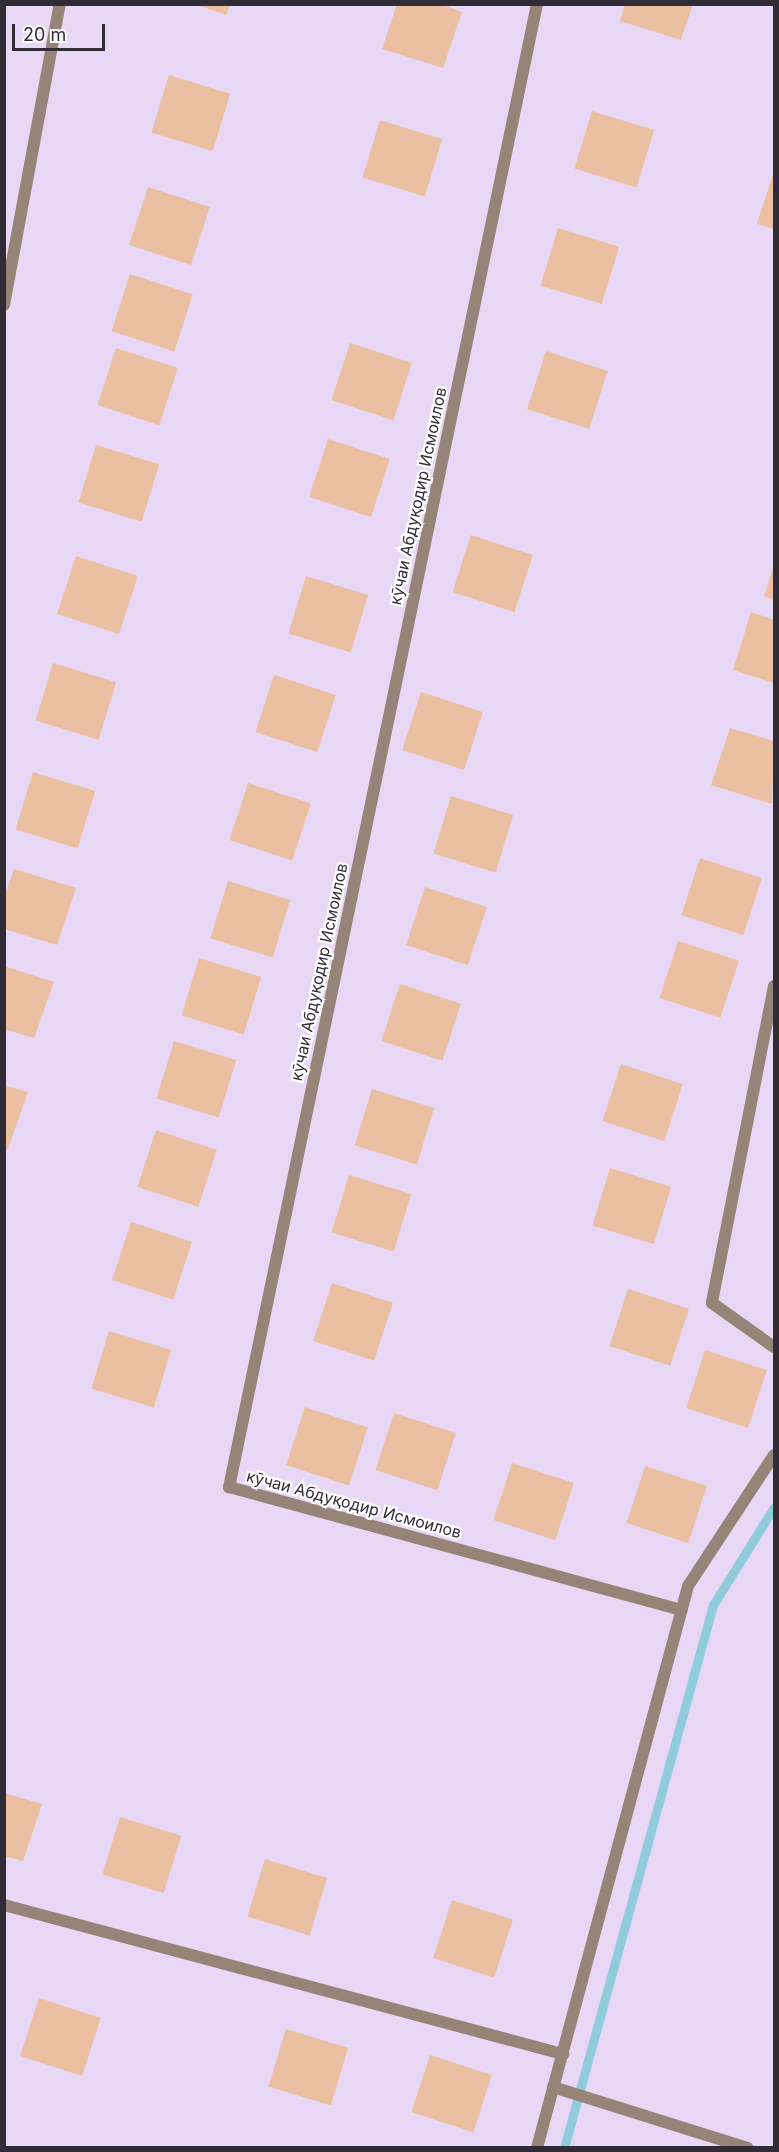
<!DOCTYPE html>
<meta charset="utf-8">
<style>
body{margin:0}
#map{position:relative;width:779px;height:2152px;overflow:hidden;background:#e8d8f5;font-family:Inter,sans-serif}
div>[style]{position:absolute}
.stream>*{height:9px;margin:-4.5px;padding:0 4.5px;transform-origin:4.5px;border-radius:4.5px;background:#91ccdd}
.building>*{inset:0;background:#ebc0a2;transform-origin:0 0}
.street>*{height:12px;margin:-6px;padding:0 6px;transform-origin:6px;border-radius:6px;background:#978479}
span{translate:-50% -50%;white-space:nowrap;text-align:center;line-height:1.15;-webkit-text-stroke:4.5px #fff;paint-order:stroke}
.street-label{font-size:16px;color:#312b36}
.frame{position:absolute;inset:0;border:6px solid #312b36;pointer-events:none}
.scale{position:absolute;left:12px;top:24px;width:93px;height:27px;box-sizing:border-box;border:3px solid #312b36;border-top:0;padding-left:8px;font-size:18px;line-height:21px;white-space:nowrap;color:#312b36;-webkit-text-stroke:4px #fff;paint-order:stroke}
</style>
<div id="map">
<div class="stream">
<i style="left:564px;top:2148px;width:563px;rotate:-74.66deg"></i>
<i style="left:713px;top:1605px;width:115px;rotate:-58.1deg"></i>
</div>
<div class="building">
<i style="clip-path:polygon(195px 4px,230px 4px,226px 15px)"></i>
<i style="clip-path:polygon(397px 4px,440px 4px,462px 12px,443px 68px,382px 49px)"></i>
<i style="clip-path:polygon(625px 4px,693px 4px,681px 40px,620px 21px)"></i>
<i style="left:169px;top:75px;width:64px;height:60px;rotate:17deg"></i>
<i style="left:592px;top:111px;width:65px;height:60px;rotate:17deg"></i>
<i style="left:380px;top:120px;width:65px;height:60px;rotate:17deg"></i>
<i style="clip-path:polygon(774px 171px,774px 229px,757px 224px)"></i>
<i style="left:148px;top:187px;width:65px;height:61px;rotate:18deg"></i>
<i style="left:558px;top:228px;width:64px;height:60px;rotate:17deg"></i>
<i style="left:130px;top:274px;width:66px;height:60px;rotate:18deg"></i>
<i style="left:350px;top:343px;width:65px;height:60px;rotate:18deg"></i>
<i style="left:116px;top:348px;width:65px;height:60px;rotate:18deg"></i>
<i style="left:546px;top:351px;width:65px;height:61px;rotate:18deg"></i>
<i style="left:328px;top:439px;width:65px;height:61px;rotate:18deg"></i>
<i style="left:96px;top:445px;width:66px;height:60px;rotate:17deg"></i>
<i style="left:471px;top:535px;width:65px;height:60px;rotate:18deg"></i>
<i style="left:76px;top:556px;width:65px;height:61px;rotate:18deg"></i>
<i style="clip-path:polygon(774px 565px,774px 600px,764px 596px)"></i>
<i style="left:306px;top:576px;width:65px;height:60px;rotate:17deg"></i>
<i style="clip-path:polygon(751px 612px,774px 620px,774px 683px,733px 670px)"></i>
<i style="left:53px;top:663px;width:66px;height:60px;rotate:17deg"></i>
<i style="left:274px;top:675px;width:65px;height:60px;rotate:18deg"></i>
<i style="left:421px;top:692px;width:65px;height:61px;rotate:18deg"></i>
<i style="clip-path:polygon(730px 728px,774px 741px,772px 804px,711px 785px)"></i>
<i style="left:33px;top:772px;width:65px;height:60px;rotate:17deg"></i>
<i style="left:248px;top:783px;width:66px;height:60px;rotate:18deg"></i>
<i style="left:451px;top:796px;width:65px;height:60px;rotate:17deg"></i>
<i style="left:700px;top:858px;width:65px;height:60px;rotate:18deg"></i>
<i style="clip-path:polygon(14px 869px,76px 888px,57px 945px,4px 929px,4px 898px)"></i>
<i style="left:228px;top:881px;width:65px;height:60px;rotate:17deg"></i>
<i style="left:425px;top:887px;width:65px;height:61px;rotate:18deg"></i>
<i style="left:678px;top:941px;width:64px;height:60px;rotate:18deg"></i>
<i style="left:199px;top:958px;width:65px;height:60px;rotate:17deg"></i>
<i style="clip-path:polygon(4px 966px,54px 982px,34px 1038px,4px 1029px)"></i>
<i style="left:400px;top:984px;width:64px;height:60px;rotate:18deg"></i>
<i style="left:174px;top:1041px;width:65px;height:60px;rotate:17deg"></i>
<i style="left:621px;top:1064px;width:65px;height:60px;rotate:18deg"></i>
<i style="clip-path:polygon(4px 1085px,28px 1092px,8px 1149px,4px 1148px)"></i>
<i style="left:372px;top:1089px;width:65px;height:59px;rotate:17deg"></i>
<i style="left:156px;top:1130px;width:64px;height:60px;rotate:18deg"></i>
<i style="left:610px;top:1168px;width:64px;height:60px;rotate:17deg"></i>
<i style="left:349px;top:1175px;width:65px;height:60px;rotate:17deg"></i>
<i style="left:131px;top:1222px;width:64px;height:61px;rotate:18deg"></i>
<i style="left:332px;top:1283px;width:64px;height:61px;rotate:18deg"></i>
<i style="left:628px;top:1289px;width:64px;height:60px;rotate:18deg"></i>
<i style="left:109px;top:1331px;width:65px;height:60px;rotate:17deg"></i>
<i style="left:705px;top:1350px;width:65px;height:61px;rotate:18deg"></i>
<i style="left:305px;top:1407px;width:66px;height:61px;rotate:18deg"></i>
<i style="left:394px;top:1413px;width:65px;height:60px;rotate:18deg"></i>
<i style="left:512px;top:1463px;width:65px;height:60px;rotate:18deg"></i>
<i style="left:645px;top:1466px;width:65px;height:60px;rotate:18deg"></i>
<i style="clip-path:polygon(4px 1793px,42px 1804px,23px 1861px,4px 1856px)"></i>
<i style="left:120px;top:1817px;width:64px;height:60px;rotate:17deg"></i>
<i style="left:265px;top:1859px;width:65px;height:60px;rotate:17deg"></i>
<i style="left:452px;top:1900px;width:64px;height:61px;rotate:18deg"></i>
<i style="left:39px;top:1998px;width:65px;height:61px;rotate:18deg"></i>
<i style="left:286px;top:2029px;width:65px;height:60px;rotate:17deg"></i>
<i style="left:430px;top:2055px;width:65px;height:60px;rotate:18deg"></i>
</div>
<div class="street">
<i style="left:537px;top:4px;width:1515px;rotate:101.73deg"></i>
<i style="left:229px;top:1487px;width:469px;rotate:15.2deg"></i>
<i style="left:4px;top:305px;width:306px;rotate:-79.5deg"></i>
<i style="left:774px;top:986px;width:323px;rotate:101.1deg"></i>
<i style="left:712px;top:1303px;width:76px;rotate:35.4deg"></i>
<i style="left:4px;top:1905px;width:579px;rotate:14.93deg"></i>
<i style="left:553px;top:2087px;width:204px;rotate:17.4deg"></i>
<i style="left:537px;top:2148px;width:582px;rotate:-74.96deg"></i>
<i style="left:688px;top:1586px;width:157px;rotate:-56.7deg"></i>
</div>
<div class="street-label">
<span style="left:418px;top:496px;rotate:-78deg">кӯчаи Абдуқодир Исмоилов</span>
<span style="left:319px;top:972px;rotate:-78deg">кӯчаи Абдуқодир Исмоилов</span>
<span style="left:354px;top:1504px;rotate:15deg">кӯчаи Абдуқодир Исмоилов</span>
</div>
<div class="frame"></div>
<div class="scale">20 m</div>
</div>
